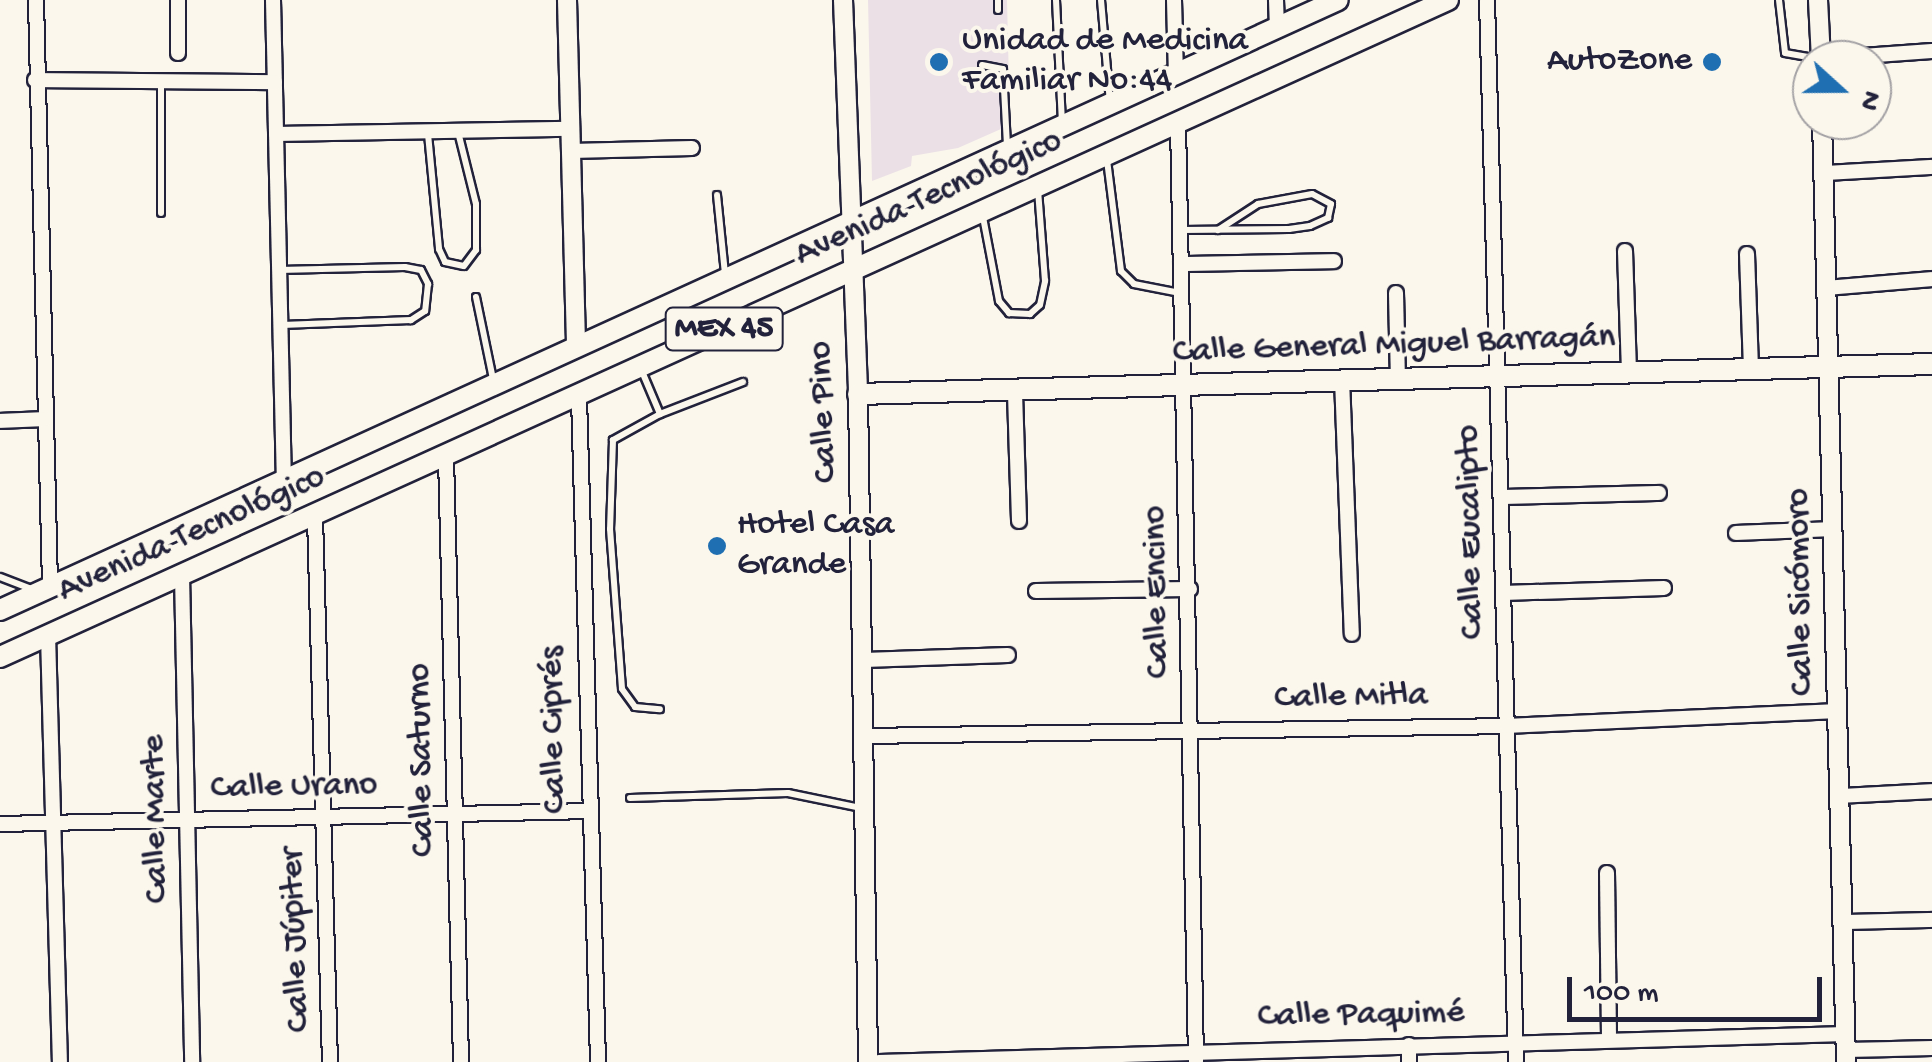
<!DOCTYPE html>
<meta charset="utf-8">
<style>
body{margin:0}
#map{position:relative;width:1932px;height:1062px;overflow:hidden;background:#fbf7ec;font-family:"Gochi Hand",sans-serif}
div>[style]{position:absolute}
.built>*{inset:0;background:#ebe0e6}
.roads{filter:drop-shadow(2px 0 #22223b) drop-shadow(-2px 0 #22223b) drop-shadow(0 2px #22223b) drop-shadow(0 -2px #22223b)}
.service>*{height:6px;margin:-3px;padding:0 3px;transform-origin:3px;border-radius:3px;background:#fbf7ec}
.minor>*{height:14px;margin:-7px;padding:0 7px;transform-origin:7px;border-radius:7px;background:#fbf7ec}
.tertiary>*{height:18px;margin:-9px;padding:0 9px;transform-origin:9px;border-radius:9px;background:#fbf7ec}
.secondary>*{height:20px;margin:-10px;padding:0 10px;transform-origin:10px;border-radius:10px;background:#fbf7ec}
.primary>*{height:20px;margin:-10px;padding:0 10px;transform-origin:10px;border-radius:10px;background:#fbf7ec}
.dots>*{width:28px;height:28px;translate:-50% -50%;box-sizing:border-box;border:5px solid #fbf7ec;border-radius:50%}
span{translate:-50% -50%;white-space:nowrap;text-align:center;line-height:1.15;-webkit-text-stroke:8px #fbf7ec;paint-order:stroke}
.shield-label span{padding:2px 8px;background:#fbf7ec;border:2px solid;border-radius:8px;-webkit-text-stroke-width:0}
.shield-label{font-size:32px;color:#22223b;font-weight:700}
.poi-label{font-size:35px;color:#22223b}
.left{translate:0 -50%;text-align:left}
.right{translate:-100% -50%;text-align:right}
.street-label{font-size:35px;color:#22223b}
.north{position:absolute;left:1792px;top:40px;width:100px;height:100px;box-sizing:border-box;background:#fbf7ec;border:2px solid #a4a2a5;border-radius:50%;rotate:111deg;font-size:28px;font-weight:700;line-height:40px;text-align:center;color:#22223b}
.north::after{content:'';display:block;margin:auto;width:35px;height:45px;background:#1f6fb2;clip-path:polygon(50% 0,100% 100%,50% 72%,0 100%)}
.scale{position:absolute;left:1567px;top:977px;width:255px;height:45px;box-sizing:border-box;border:5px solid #22223b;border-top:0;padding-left:12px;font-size:30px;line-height:35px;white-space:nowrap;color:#22223b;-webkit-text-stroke:8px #fbf7ec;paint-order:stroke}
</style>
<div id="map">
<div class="built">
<i style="clip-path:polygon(868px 0,1007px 0,1010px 125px,958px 148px,912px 156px,911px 166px,872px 181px)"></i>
</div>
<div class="roads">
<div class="service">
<i style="left:998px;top:0;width:10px;rotate:90deg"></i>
<i style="left:1056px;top:0;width:124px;rotate:87.2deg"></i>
<i style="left:1101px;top:0;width:102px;rotate:85deg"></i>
<i style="left:1779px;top:0;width:53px;rotate:83.5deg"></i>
<i style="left:1785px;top:53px;width:35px;rotate:10deg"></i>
<i style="left:982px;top:65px;width:21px;rotate:11deg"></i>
<i style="left:1003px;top:69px;width:76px;rotate:87deg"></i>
<i style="left:161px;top:82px;width:131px;rotate:90deg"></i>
<i style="left:428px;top:134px;width:116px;rotate:84.5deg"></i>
<i style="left:439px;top:249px;width:14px;rotate:65deg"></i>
<i style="left:445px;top:262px;width:19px;rotate:12deg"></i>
<i style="left:464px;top:266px;width:20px;rotate:-53deg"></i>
<i style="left:476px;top:250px;width:46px;rotate:-90deg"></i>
<i style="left:476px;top:204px;width:74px;rotate:-104deg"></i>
<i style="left:1107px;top:160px;width:112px;rotate:82.8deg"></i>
<i style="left:1121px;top:271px;width:18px;rotate:45deg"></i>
<i style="left:1134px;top:284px;width:47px;rotate:11.1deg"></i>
<i style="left:717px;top:195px;width:79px;rotate:84.2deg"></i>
<i style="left:983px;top:217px;width:86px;rotate:79.2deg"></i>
<i style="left:999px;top:301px;width:16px;rotate:50deg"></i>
<i style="left:1009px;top:313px;width:21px;rotate:3deg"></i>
<i style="left:1030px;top:314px;width:13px;rotate:-42deg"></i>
<i style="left:1040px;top:305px;width:25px;rotate:-78deg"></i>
<i style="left:1045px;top:281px;width:90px;rotate:-94.4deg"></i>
<i style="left:1182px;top:230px;width:107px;rotate:-0.5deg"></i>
<i style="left:1289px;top:229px;width:21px;rotate:-8deg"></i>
<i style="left:1310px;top:226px;width:20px;rotate:-24deg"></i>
<i style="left:1328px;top:218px;width:14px;rotate:-78deg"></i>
<i style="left:1331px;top:204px;width:21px;rotate:-152deg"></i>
<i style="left:1312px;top:194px;width:55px;rotate:169.5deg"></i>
<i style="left:1258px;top:204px;width:48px;rotate:147deg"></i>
<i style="left:279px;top:270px;width:126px;rotate:-1.4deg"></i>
<i style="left:405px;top:267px;width:16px;rotate:11deg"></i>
<i style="left:421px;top:270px;width:16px;rotate:63deg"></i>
<i style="left:428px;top:284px;width:27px;rotate:96deg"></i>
<i style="left:425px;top:311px;width:17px;rotate:147deg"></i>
<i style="left:411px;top:320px;width:129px;rotate:177.8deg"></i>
<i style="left:476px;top:297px;width:84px;rotate:78.3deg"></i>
<i style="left:641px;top:369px;width:49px;rotate:67.1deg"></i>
<i style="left:660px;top:414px;width:54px;rotate:151deg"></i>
<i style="left:613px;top:440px;width:89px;rotate:91.9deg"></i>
<i style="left:610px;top:529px;width:160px;rotate:85.7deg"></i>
<i style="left:622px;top:689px;width:22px;rotate:54deg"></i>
<i style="left:635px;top:707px;width:25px;rotate:5deg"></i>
<i style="left:660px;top:414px;width:89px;rotate:-21.1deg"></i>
<i style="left:0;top:577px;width:33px;rotate:21deg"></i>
<i style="left:630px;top:798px;width:158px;rotate:-1.8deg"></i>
<i style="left:788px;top:793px;width:75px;rotate:11.6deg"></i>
</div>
<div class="minor">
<i style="left:36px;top:0;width:587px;rotate:88.63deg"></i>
<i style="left:178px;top:0;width:53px;rotate:90deg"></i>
<i style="left:273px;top:0;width:481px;rotate:88.7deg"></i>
<i style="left:1174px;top:0;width:74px;rotate:88.5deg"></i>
<i style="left:1276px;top:0;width:28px;rotate:88deg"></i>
<i style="left:1487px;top:0;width:1062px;rotate:88.44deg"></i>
<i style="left:1821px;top:59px;width:111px;rotate:-4.1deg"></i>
<i style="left:35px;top:80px;width:240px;rotate:0.5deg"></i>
<i style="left:1178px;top:122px;width:940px;rotate:88.9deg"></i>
<i style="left:276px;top:134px;width:294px;rotate:-1deg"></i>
<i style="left:571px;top:151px;width:121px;rotate:-1.4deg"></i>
<i style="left:1824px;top:173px;width:108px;rotate:-3.2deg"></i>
<i style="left:1625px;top:251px;width:120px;rotate:88.1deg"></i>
<i style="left:1747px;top:254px;width:114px;rotate:88deg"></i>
<i style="left:1181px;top:264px;width:153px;rotate:-1.1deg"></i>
<i style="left:1827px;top:288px;width:105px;rotate:-4.9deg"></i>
<i style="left:1396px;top:293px;width:85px;rotate:88.7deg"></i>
<i style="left:1342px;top:379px;width:255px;rotate:87.8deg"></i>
<i style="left:1015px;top:393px;width:128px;rotate:88.2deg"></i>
<i style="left:579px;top:397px;width:665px;rotate:88.36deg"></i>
<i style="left:0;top:421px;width:45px;rotate:-2.5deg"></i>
<i style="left:446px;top:456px;width:606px;rotate:88.58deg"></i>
<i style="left:1501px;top:497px;width:158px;rotate:-1.5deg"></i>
<i style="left:315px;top:516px;width:546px;rotate:88.43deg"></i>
<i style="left:1736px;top:533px;width:97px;rotate:-2.4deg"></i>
<i style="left:182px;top:575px;width:487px;rotate:88.8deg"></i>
<i style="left:1036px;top:591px;width:154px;rotate:-0.7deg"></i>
<i style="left:1503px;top:593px;width:161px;rotate:-1.8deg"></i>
<i style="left:48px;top:635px;width:427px;rotate:88.4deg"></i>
<i style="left:864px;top:660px;width:144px;rotate:-2deg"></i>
<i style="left:866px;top:736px;width:641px;rotate:-0.89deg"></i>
<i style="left:1507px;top:726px;width:330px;rotate:-2.6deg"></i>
<i style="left:1840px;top:796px;width:92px;rotate:-3.1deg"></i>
<i style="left:0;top:824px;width:589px;rotate:-1.26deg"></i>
<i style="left:1607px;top:873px;width:167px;rotate:89.3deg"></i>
<i style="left:1843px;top:922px;width:89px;rotate:-1.3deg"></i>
<i style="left:1409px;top:1045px;width:17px;rotate:90deg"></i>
<i style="left:1846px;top:1050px;width:86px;rotate:-1.3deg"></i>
<i style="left:879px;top:1062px;width:967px;rotate:-1.66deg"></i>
</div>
<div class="tertiary">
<i style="left:567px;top:0;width:347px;rotate:88.5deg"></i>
<i style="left:843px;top:0;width:394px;rotate:87.8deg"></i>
<i style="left:858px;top:394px;width:668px;rotate:89.14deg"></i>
<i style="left:1818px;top:0;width:60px;rotate:87.1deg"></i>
<i style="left:1822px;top:120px;width:942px;rotate:88.54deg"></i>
</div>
<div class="secondary">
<i style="left:858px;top:394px;width:1074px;rotate:-1.6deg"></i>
</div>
<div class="primary">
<i style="left:0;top:610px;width:1470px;rotate:-24.51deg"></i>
<i style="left:0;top:657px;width:1590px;rotate:-24.41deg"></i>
</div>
</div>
<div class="dots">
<i style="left:939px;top:62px;background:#1f6fb2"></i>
<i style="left:1712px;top:62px;background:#1f6fb2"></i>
<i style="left:717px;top:546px;background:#1f6fb2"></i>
</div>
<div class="shield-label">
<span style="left:724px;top:329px">MEX 45</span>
</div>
<div class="poi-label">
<span class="left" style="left:962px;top:62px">Unidad de Medicina<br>Familiar No:44</span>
<span class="right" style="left:1692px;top:62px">AutoZone</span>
<span class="left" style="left:737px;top:546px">Hotel Casa<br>Grande</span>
</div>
<div class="street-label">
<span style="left:929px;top:199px;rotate:-24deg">Avenida Tecnológico</span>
<span style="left:1394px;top:346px;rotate:-2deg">Calle General Miguel Barragán</span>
<span style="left:825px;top:412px;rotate:-92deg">Calle Pino</span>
<span style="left:1472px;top:532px;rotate:-91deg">Calle Eucalipto</span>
<span style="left:192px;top:535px;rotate:-24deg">Avenida Tecnológico</span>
<span style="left:1158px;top:592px;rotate:-91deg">Calle Encino</span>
<span style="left:1802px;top:592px;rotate:-91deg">Calle Sicómoro</span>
<span style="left:1351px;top:698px;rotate:-1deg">Calle Mitla</span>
<span style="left:555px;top:730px;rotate:-91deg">Calle Ciprés</span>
<span style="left:423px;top:760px;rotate:-91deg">Calle Saturno</span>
<span style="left:294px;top:788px;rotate:-1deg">Calle Urano</span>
<span style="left:157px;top:819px;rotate:-91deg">Calle Marte</span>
<span style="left:297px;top:940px;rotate:-92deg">Calle Júpiter</span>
<span style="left:1361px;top:1016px;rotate:-1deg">Calle Paquimé</span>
</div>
<div class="north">N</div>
<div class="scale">100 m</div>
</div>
